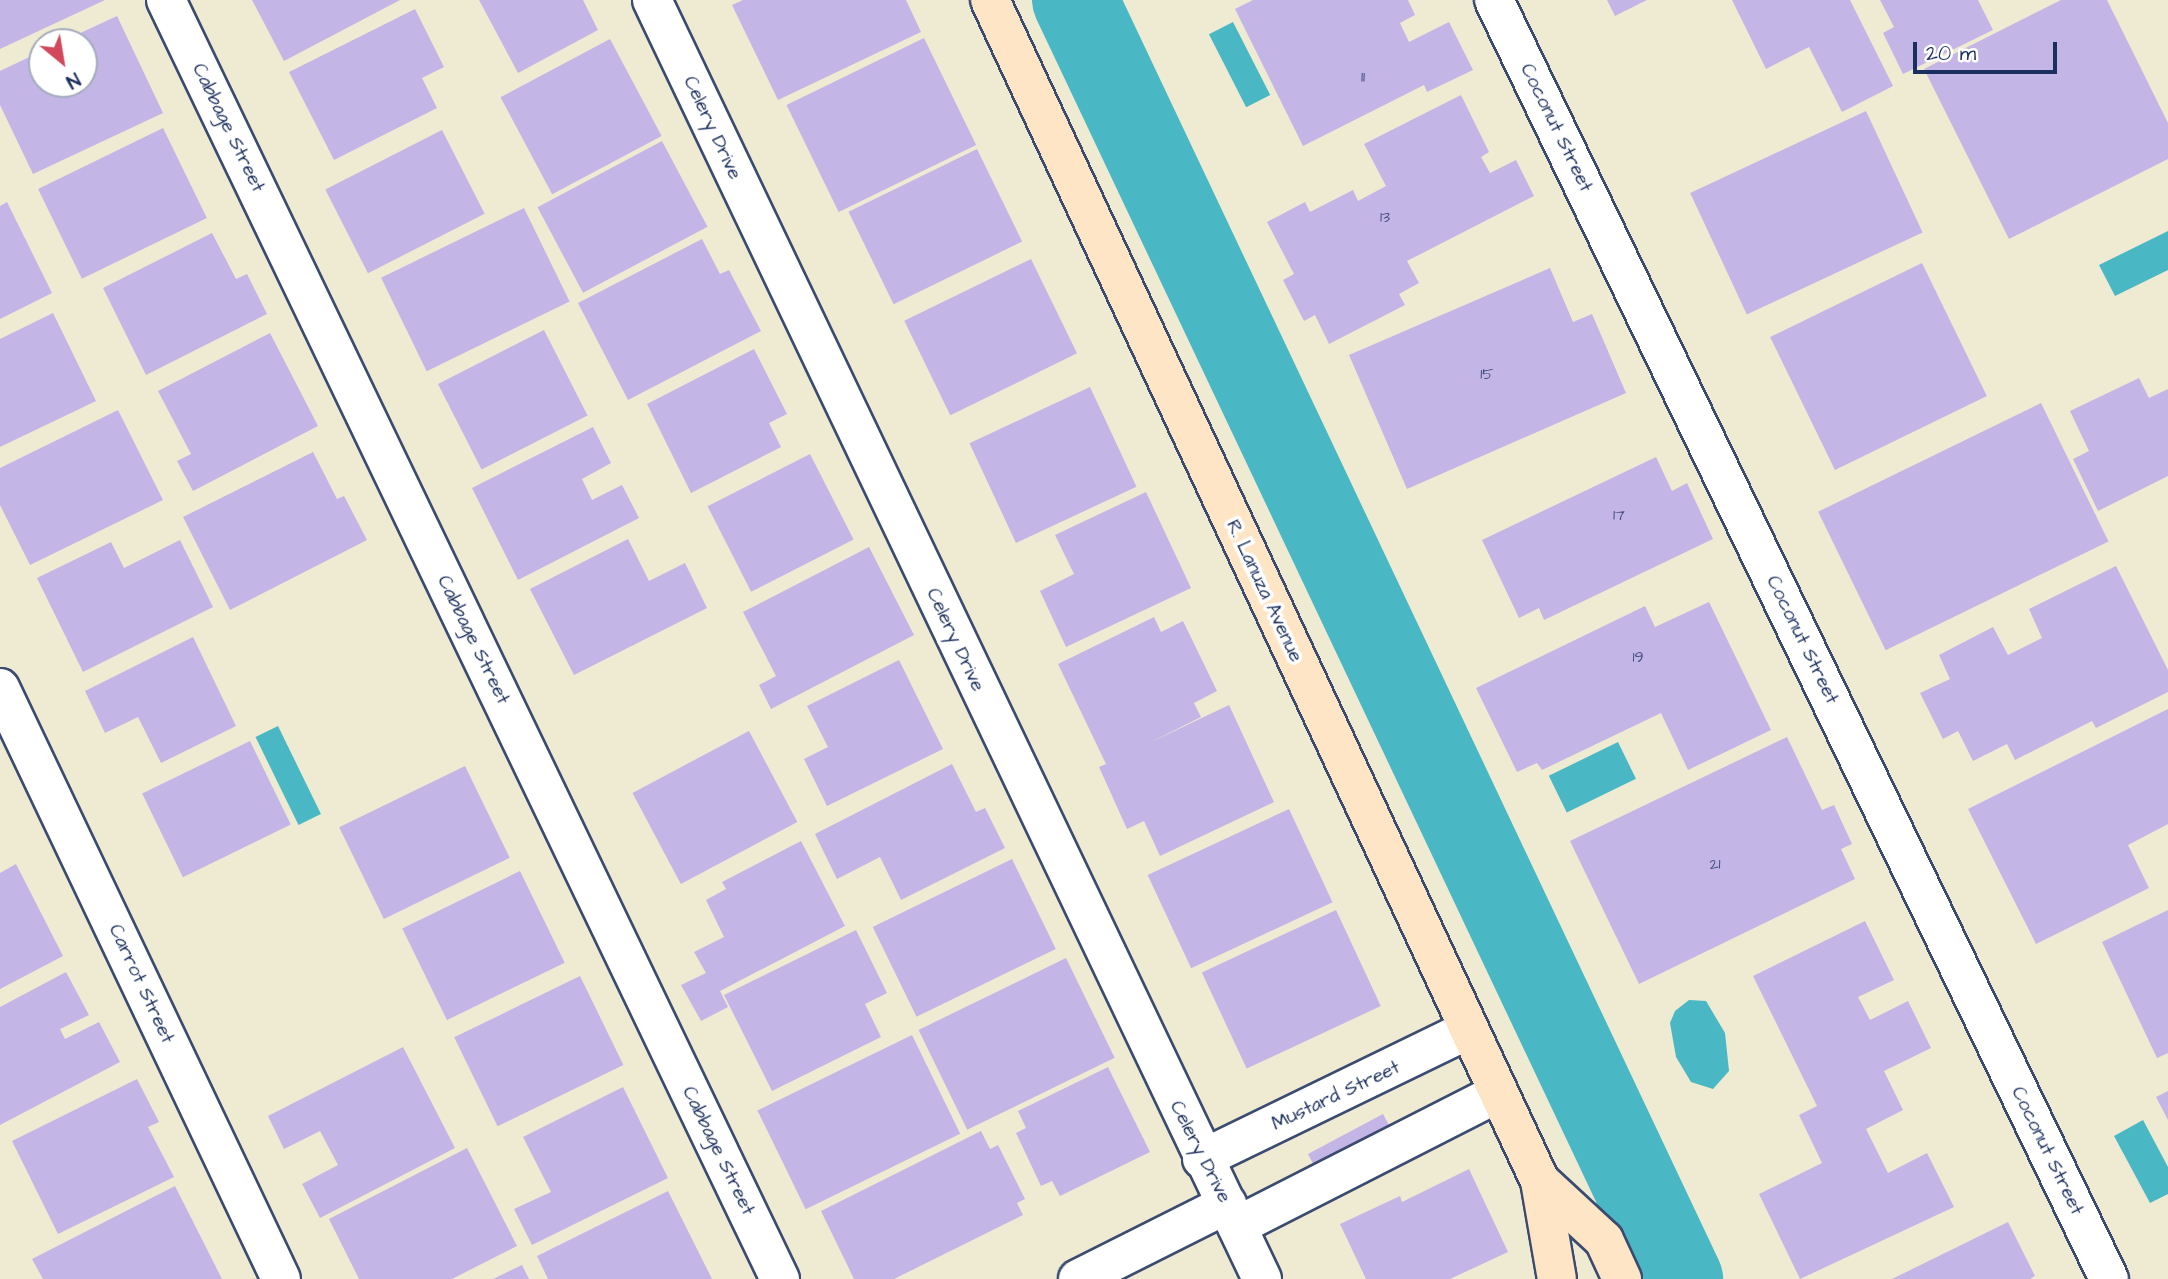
<!DOCTYPE html>
<style>
body{margin:0}
#map{position:relative;width:2168px;height:1279px;overflow:hidden;background:#efebd3;font-family:"Architects Daughter",sans-serif}
div>[style]{position:absolute}
.water>*{inset:0;background:#4ab8c4;transform-origin:0 0}
.river>*{height:86px;margin:-43px;padding:0 43px;transform-origin:43px;border-radius:43px;background:#4ab8c4}
.building>*{inset:0;background:#c3b5e6;transform-origin:0 0}
.roads{filter:drop-shadow(2px 0 #3b4b70) drop-shadow(-2px 0 #3b4b70) drop-shadow(0 2px #3b4b70) drop-shadow(0 -2px #3b4b70)}
.street>*{height:38px;margin:-19px;padding:0 19px;transform-origin:19px;border-radius:19px;background:#fff}
.secondary>*{height:38px;margin:-19px;padding:0 19px;transform-origin:19px;border-radius:19px;background:#fde5c5}
span{translate:-50% -50%;white-space:nowrap;text-align:center;line-height:1.15;-webkit-text-stroke:7px #fff;paint-order:stroke}
.number-label{font-size:16px;color:#455080}
.number-label span{-webkit-text-stroke-width:0}
.street-label{font-size:19px;color:#1b2f5e}
.north{position:absolute;left:28px;top:28px;width:70px;height:70px;box-sizing:border-box;background:#fff;border:2px solid #a4acbf;border-radius:50%;rotate:150deg;font-size:19px;font-weight:700;line-height:28px;text-align:center;color:#1b2f5e}
.north::after{content:'';display:block;margin:auto;width:24px;height:32px;background:#d1495b;clip-path:polygon(50% 0,100% 100%,50% 72%,0 100%)}
.scale{position:absolute;left:1913px;top:42px;width:144px;height:32px;box-sizing:border-box;border:4px solid #1b2f5e;border-top:0;padding-left:9px;font-size:21px;line-height:24px;white-space:nowrap;color:#1b2f5e;-webkit-text-stroke:5px #fff;paint-order:stroke}
</style>
<div id="map">
<div class="water">
<i style="left:1233px;top:22px;width:82px;height:27px;rotate:63deg"></i>
<i style="clip-path:polygon(2168px 231px,2168px 270px,2115px 296px,2099px 265px)"></i>
<i style="left:278px;top:726px;width:98px;height:25px;rotate:64deg"></i>
<i style="left:1618px;top:742px;width:41px;height:77px;rotate:64deg"></i>
<i style="clip-path:polygon(1689px 1000px,1706px 1001px,1725px 1033px,1729px 1071px,1713px 1089px,1691px 1082px,1676px 1057px,1670px 1023px,1675px 1011px)"></i>
<i style="clip-path:polygon(2143px 1120px,2168px 1167px,2168px 1194px,2150px 1203px,2114px 1136px)"></i>
</div>
<div class="river">
<i style="left:1075px;top:0;width:1415px;rotate:64.68deg"></i>
</div>
<div class="building">
<i style="clip-path:polygon(0 0,105px 0,0 49px)"></i>
<i style="clip-path:polygon(252px 0,400px 0,284px 61px)"></i>
<i style="clip-path:polygon(479px 0,583px 0,598px 30px,518px 73px)"></i>
<i style="clip-path:polygon(743px 0,906px 0,921px 32px,778px 100px,732px 5px)"></i>
<i style="clip-path:polygon(1253px 0,1408px 0,1415px 15px,1400px 23px,1409px 42px,1449px 22px,1473px 70px,1427px 92px,1424px 85px,1303px 146px,1235px 9px)"></i>
<i style="clip-path:polygon(1607px 0,1647px 0,1615px 16px)"></i>
<i style="clip-path:polygon(1732px 0,1850px 0,1893px 86px,1842px 112px,1809px 47px,1766px 69px)"></i>
<i style="clip-path:polygon(1880px 0,1978px 0,1993px 30px,1903px 74px,1883px 33px,1894px 27px)"></i>
<i style="clip-path:polygon(2061px 0,2107px 0,2168px 123px,2168px 159px,2009px 239px,1924px 69px)"></i>
<i style="clip-path:polygon(415px 9px,444px 67px,422px 78px,437px 108px,334px 160px,289px 72px)"></i>
<i style="clip-path:polygon(117px 16px,163px 113px,33px 174px,0 105px,0 71px,42px 51px,42px 84px,84px 84px,84px 42px,61px 42px)"></i>
<i style="left:924px;top:38px;width:119px;height:153px;rotate:64deg"></i>
<i style="left:610px;top:39px;width:110px;height:124px;rotate:62deg"></i>
<i style="clip-path:polygon(1461px 95px,1489px 152px,1481px 157px,1490px 173px,1516px 160px,1534px 196px,1407px 261px,1419px 283px,1399px 294px,1405px 305px,1329px 344px,1315px 315px,1304px 321px,1283px 280px,1294px 274px,1267px 222px,1305px 202px,1310px 212px,1353px 190px,1358px 201px,1386px 186px,1364px 144px)"></i>
<i style="left:1866px;top:111px;width:134px;height:194px;rotate:65deg"></i>
<i style="left:163px;top:128px;width:100px;height:139px;rotate:64deg"></i>
<i style="left:442px;top:130px;width:94px;height:131px;rotate:63deg"></i>
<i style="left:662px;top:141px;width:97px;height:141px;rotate:62deg"></i>
<i style="left:977px;top:149px;width:103px;height:143px;rotate:64deg"></i>
<i style="clip-path:polygon(7px 202px,52px 293px,0 319px,0 206px)"></i>
<i style="left:524px;top:208px;width:104px;height:159px;rotate:64deg"></i>
<i style="clip-path:polygon(212px 233px,236px 279px,247px 274px,267px 314px,146px 375px,103px 288px)"></i>
<i style="clip-path:polygon(702px 239px,720px 274px,729px 270px,761px 331px,628px 400px,578px 303px)"></i>
<i style="left:1031px;top:259px;width:105px;height:141px;rotate:64deg"></i>
<i style="left:1922px;top:263px;width:148px;height:169px;rotate:64deg"></i>
<i style="clip-path:polygon(1550px 268px,1573px 322px,1592px 314px,1626px 393px,1407px 489px,1349px 355px)"></i>
<i style="clip-path:polygon(53px 313px,96px 401px,0 447px,0 339px)"></i>
<i style="left:544px;top:330px;width:96px;height:119px;rotate:63deg"></i>
<i style="clip-path:polygon(270px 333px,318px 426px,193px 491px,177px 461px,191px 454px,158px 391px)"></i>
<i style="clip-path:polygon(754px 349px,787px 414px,769px 423px,781px 447px,691px 493px,647px 404px)"></i>
<i style="clip-path:polygon(2139px 378px,2149px 398px,2168px 389px,2168px 476px,2098px 511px,2073px 459px,2089px 451px,2070px 411px)"></i>
<i style="left:1090px;top:387px;width:110px;height:133px;rotate:65deg"></i>
<i style="left:2041px;top:403px;width:154px;height:248px;rotate:64deg"></i>
<i style="clip-path:polygon(118px 410px,163px 500px,30px 565px,0 505px,0 468px)"></i>
<i style="clip-path:polygon(593px 427px,611px 463px,582px 479px,592px 500px,622px 485px,639px 518px,518px 580px,472px 488px)"></i>
<i style="clip-path:polygon(313px 452px,337px 499px,344px 496px,367px 540px,230px 610px,183px 517px)"></i>
<i style="left:810px;top:454px;width:96px;height:115px;rotate:63deg"></i>
<i style="clip-path:polygon(1656px 457px,1672px 491px,1687px 483px,1713px 539px,1544px 620px,1539px 608px,1519px 618px,1482px 540px)"></i>
<i style="clip-path:polygon(1146px 492px,1191px 588px,1066px 647px,1040px 591px,1074px 574px,1055px 535px)"></i>
<i style="clip-path:polygon(628px 539px,649px 581px,685px 563px,707px 608px,574px 675px,530px 589px)"></i>
<i style="clip-path:polygon(180px 540px,213px 607px,83px 672px,37px 578px,111px 542px,124px 568px)"></i>
<i style="clip-path:polygon(869px 547px,914px 635px,771px 709px,759px 685px,776px 676px,743px 612px)"></i>
<i style="clip-path:polygon(2116px 566px,2168px 670px,2168px 692px,2096px 728px,2092px 721px,2015px 760px,2007px 744px,1973px 761px,1958px 731px,1943px 739px,1920px 693px,1950px 679px,1939px 655px,1993px 627px,2008px 655px,2042px 638px,2029px 609px)"></i>
<i style="clip-path:polygon(1709px 602px,1771px 730px,1688px 770px,1661px 713px,1542px 770px,1537px 763px,1517px 772px,1476px 688px,1645px 606px,1655px 627px)"></i>
<i style="clip-path:polygon(1154px 617px,1161px 632px,1183px 621px,1217px 691px,1194px 703px,1201px 717px,1147px 744px,1229px 705px,1274px 802px,1160px 856px,1144px 821px,1127px 829px,1099px 767px,1106px 764px,1058px 664px)"></i>
<i style="clip-path:polygon(193px 637px,236px 726px,161px 763px,138px 717px,105px 733px,85px 691px)"></i>
<i style="clip-path:polygon(899px 660px,943px 749px,827px 806px,804px 759px,828px 747px,807px 706px)"></i>
<i style="clip-path:polygon(2168px 709px,2168px 824px,2128px 845px,2149px 888px,2036px 944px,1968px 809px)"></i>
<i style="left:749px;top:731px;width:103px;height:132px;rotate:62deg"></i>
<i style="clip-path:polygon(1787px 737px,1822px 810px,1834px 805px,1852px 844px,1841px 849px,1855px 879px,1639px 984px,1570px 841px)"></i>
<i style="left:250px;top:741px;width:93px;height:120px;rotate:64deg"></i>
<i style="clip-path:polygon(952px 764px,976px 812px,985px 808px,1005px 848px,901px 900px,880px 857px,837px 879px,815px 834px)"></i>
<i style="left:465px;top:766px;width:102px;height:140px;rotate:64deg"></i>
<i style="left:1289px;top:809px;width:103px;height:156px;rotate:65deg"></i>
<i style="clip-path:polygon(801px 841px,845px 926px,720px 991px,728px 1007px,701px 1021px,681px 985px,706px 973px,694px 952px,724px 937px,706px 900px,726px 889px,722px 882px)"></i>
<i style="left:1012px;top:859px;width:100px;height:155px;rotate:64deg"></i>
<i style="clip-path:polygon(16px 864px,63px 956px,0 989px,0 873px)"></i>
<i style="left:520px;top:871px;width:102px;height:131px;rotate:64deg"></i>
<i style="left:1336px;top:910px;width:106px;height:148px;rotate:65deg"></i>
<i style="clip-path:polygon(2168px 910px,2168px 1053px,2157px 1058px,2102px 942px)"></i>
<i style="clip-path:polygon(1865px 921px,1894px 980px,1858px 997px,1870px 1020px,1908px 1001px,1931px 1048px,1884px 1071px,1903px 1110px,1866px 1129px,1888px 1173px,1927px 1153px,1954px 1207px,1800px 1279px,1759px 1194px,1822px 1163px,1799px 1115px,1817px 1106px,1753px 976px)"></i>
<i style="clip-path:polygon(856px 930px,887px 993px,865px 1004px,881px 1037px,772px 1091px,724px 995px)"></i>
<i style="left:1066px;top:958px;width:111px;height:164px;rotate:64deg"></i>
<i style="clip-path:polygon(66px 972px,89px 1015px,60px 1029px,65px 1039px,99px 1022px,120px 1062px,0 1125px,0 1007px)"></i>
<i style="left:580px;top:976px;width:99px;height:140px;rotate:64deg"></i>
<i style="left:912px;top:1035px;width:110px;height:172px;rotate:64deg"></i>
<i style="clip-path:polygon(403px 1047px,455px 1148px,320px 1218px,302px 1184px,338px 1165px,320px 1131px,284px 1149px,268px 1116px)"></i>
<i style="clip-path:polygon(1108px 1067px,1150px 1152px,1060px 1196px,1052px 1181px,1041px 1186px,1016px 1133px,1026px 1128px,1018px 1111px)"></i>
<i style="clip-path:polygon(137px 1079px,159px 1122px,148px 1127px,174px 1177px,58px 1234px,12px 1141px)"></i>
<i style="clip-path:polygon(623px 1087px,668px 1178px,532px 1245px,514px 1209px,551px 1192px,523px 1137px)"></i>
<i style="clip-path:polygon(2168px 1091px,2168px 1120px,2156px 1097px)"></i>
<i style="left:1383px;top:1114px;width:21px;height:85px;rotate:62deg"></i>
<i style="clip-path:polygon(981px 1131px,990px 1149px,998px 1145px,1025px 1199px,1017px 1203px,1023px 1215px,894px 1279px,854px 1279px,821px 1211px)"></i>
<i style="clip-path:polygon(467px 1148px,517px 1246px,452px 1279px,359px 1279px,329px 1219px)"></i>
<i style="clip-path:polygon(1469px 1169px,1508px 1252px,1450px 1279px,1366px 1279px,1340px 1224px,1400px 1196px,1402px 1202px)"></i>
<i style="clip-path:polygon(175px 1186px,222px 1279px,43px 1279px,32px 1259px)"></i>
<i style="clip-path:polygon(668px 1191px,712px 1279px,548px 1279px,537px 1256px)"></i>
<i style="clip-path:polygon(2008px 1222px,2035px 1276px,2030px 1279px,1892px 1279px)"></i>
<i style="clip-path:polygon(522px 1265px,529px 1279px,493px 1279px)"></i>
</div>
<div class="roads">
<div class="street">
<i style="left:166px;top:0;width:1419px;rotate:64.36deg"></i>
<i style="left:652px;top:0;width:1417px;rotate:64.5deg"></i>
<i style="left:1494px;top:0;width:1419px;rotate:64.32deg"></i>
<i style="left:0;top:688px;width:654px;rotate:64.57deg"></i>
<i style="left:1202px;top:1159px;width:296px;rotate:-25.9deg"></i>
<i style="left:1237px;top:1226px;width:291px;rotate:-27deg"></i>
<i style="left:1078px;top:1279px;width:167px;rotate:-26.7deg"></i>
</div>
<div class="secondary">
<i style="left:990px;top:0;width:1303px;rotate:65.03deg"></i>
<i style="left:1540px;top:1181px;width:99px;rotate:80.2deg"></i>
<i style="left:1540px;top:1181px;width:87px;rotate:42.7deg"></i>
<i style="left:1604px;top:1240px;width:43px;rotate:65.2deg"></i>
</div>
</div>
<div class="number-label">
<span style="left:1363px;top:77px">11</span>
<span style="left:1385px;top:217px">13</span>
<span style="left:1487px;top:374px">15</span>
<span style="left:1619px;top:515px">17</span>
<span style="left:1638px;top:657px">19</span>
<span style="left:1715px;top:864px">21</span>
</div>
<div class="street-label">
<span style="left:228px;top:128px;rotate:64deg">Cabbage Street</span>
<span style="left:712px;top:128px;rotate:65deg">Celery Drive</span>
<span style="left:1556px;top:128px;rotate:64deg">Coconut Street</span>
<span style="left:1264px;top:591px;rotate:65deg">R. Lanuza Avenue</span>
<span style="left:473px;top:640px;rotate:64deg">Cabbage Street</span>
<span style="left:955px;top:640px;rotate:65deg">Celery Drive</span>
<span style="left:1802px;top:640px;rotate:64deg">Coconut Street</span>
<span style="left:141px;top:984px;rotate:65deg">Carrot Street</span>
<span style="left:1336px;top:1096px;rotate:-25deg">Mustard Street</span>
<span style="left:718px;top:1151px;rotate:64deg">Cabbage Street</span>
<span style="left:2047px;top:1151px;rotate:64deg">Coconut Street</span>
<span style="left:1200px;top:1152px;rotate:63deg">Celery Drive</span>
</div>
<div class="north">N</div>
<div class="scale">20 m</div>
</div>
